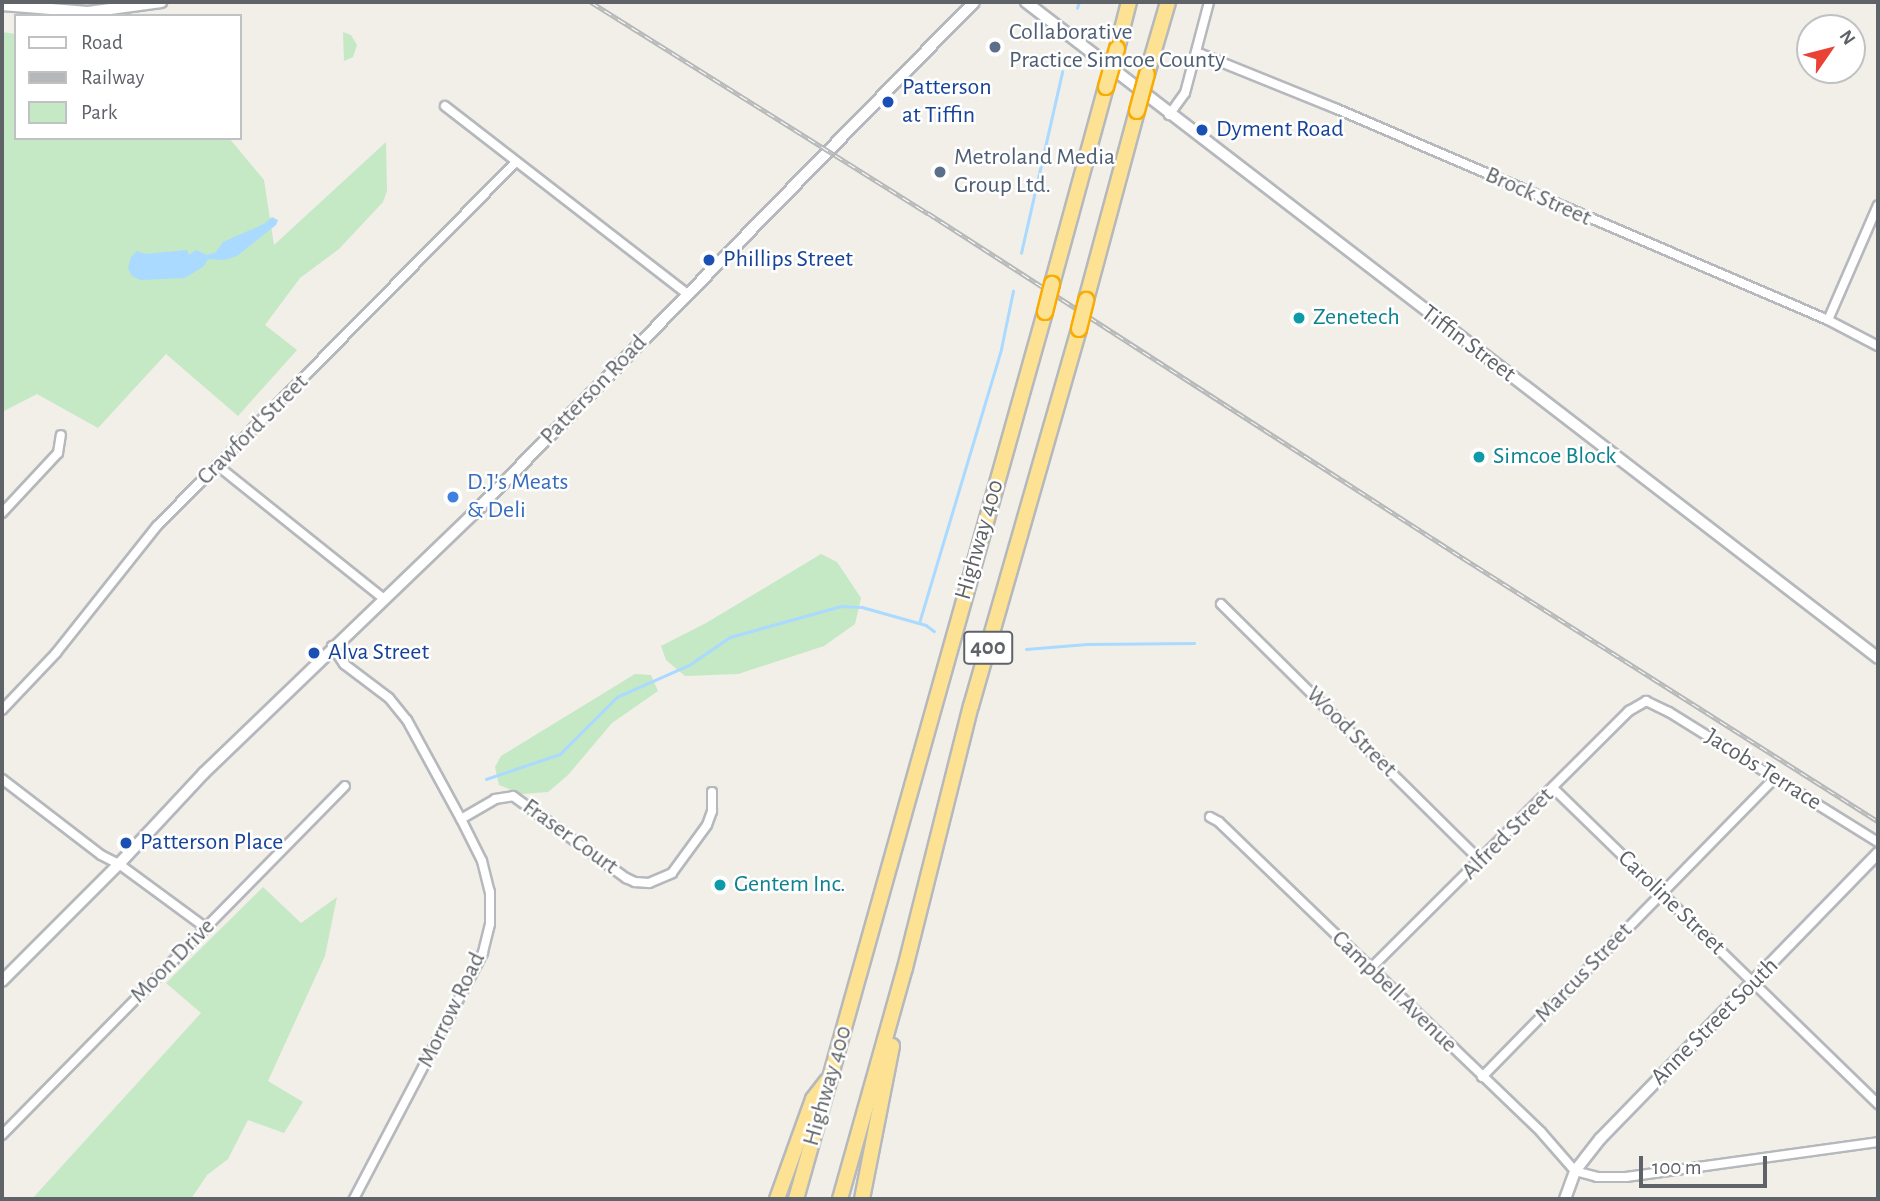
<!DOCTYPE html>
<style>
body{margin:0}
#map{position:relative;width:1880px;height:1201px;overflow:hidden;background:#f1efe8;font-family:"Alegreya Sans",sans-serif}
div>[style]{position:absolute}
.green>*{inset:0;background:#c5e8c5}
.water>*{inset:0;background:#aadaff}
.stream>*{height:2.5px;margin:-1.25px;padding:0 1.25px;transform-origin:1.25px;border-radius:1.25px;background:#aadaff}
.roads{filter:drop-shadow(2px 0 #b5b8bc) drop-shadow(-2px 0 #b5b8bc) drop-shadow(0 2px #b5b8bc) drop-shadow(0 -2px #b5b8bc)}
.minor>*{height:8px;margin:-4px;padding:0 4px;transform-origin:4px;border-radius:4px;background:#fff}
.tertiary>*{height:10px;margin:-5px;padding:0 5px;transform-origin:5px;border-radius:5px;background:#fff}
.secondary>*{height:10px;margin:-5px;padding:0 5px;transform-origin:5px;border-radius:5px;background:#fff}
.motorway>*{height:14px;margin:-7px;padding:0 7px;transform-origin:7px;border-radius:7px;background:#fde293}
.rail>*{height:5px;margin-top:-2.5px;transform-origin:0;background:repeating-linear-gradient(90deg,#fff 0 8px,#b6b7b8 0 16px);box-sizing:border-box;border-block:2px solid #b6b7b8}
.bridges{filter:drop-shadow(2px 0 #f9ab00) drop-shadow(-2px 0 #f9ab00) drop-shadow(0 2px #f9ab00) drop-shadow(0 -2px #f9ab00)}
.motorway-bridge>*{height:14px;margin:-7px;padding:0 7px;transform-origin:7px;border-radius:7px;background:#fde293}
.dots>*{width:19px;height:19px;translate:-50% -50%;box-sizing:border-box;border:4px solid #fff;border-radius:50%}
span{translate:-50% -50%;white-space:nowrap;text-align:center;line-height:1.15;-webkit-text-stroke:5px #fff;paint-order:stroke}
.shield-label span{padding:2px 5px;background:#fff;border:2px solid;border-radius:5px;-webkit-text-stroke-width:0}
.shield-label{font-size:23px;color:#5f6368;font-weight:700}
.service-label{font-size:24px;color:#4e5e75}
.left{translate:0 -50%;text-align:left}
.transit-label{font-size:24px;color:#164399}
.street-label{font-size:24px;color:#5f6368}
.culture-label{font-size:24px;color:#0d838f}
.shop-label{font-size:24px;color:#366cbe}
.frame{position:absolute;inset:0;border:4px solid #5f6368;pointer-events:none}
.legend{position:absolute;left:14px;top:14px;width:228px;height:126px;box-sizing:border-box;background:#fff;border:2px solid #bfc1c3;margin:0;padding:9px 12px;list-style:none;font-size:21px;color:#5f6368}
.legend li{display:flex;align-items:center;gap:14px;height:35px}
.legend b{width:35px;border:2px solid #bfc1c3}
.north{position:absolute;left:1796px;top:14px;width:70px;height:70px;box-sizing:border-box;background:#fff;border:2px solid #bfc1c3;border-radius:50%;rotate:55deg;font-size:19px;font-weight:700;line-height:28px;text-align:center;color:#5f6368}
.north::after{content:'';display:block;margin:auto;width:24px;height:32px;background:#ea4335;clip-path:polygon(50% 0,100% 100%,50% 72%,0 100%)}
.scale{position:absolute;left:1639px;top:1156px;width:128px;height:32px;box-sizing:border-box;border:4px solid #5f6368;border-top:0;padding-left:9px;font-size:21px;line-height:24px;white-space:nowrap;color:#5f6368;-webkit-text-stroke:5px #fff;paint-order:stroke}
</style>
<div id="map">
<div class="green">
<i style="clip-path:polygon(2px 32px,16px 34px,16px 138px,229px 138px,264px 180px,274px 245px,386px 142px,387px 191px,383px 202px,339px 249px,300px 278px,265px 325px,297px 350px,238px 416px,166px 354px,98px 428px,37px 394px,2px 412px)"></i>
<i style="clip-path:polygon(343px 32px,351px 35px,357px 45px,353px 57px,344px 61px)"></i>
<i style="clip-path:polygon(821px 554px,837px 562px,861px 598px,855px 624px,824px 646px,738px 674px,685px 676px,666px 660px,661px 646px,706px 623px)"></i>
<i style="clip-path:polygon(635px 674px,651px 675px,658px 691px,612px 723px,568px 775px,548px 792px,522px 794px,499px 785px,495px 767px,501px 756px)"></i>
<i style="clip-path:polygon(263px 887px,301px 923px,337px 897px,325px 956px,268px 1081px,303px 1102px,284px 1133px,248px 1120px,228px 1159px,207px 1175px,191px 1199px,32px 1199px,201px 1013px,166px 983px)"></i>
</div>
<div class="water">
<i style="clip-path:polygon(272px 217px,278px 220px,276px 225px,237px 256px,224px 260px,208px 259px,204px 266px,185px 278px,141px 280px,132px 276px,128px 268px,131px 257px,137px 251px,145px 254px,187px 250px,189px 255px,196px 250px,207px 255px,216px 252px,223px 242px,264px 224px)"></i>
</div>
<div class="stream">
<i style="left:1077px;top:8px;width:6px;rotate:-72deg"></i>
<i style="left:1021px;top:253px;width:186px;rotate:-77.2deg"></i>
<i style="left:919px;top:623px;width:286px;rotate:-73.3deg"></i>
<i style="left:1001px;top:349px;width:59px;rotate:-78.3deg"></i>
<i style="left:1026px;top:649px;width:61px;rotate:-4.7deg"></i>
<i style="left:1087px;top:644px;width:107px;rotate:-0.5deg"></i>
<i style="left:486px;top:779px;width:78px;rotate:-18.7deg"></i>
<i style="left:560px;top:754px;width:81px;rotate:-45deg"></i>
<i style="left:617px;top:697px;width:79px;rotate:-24deg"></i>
<i style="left:689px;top:665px;width:50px;rotate:-34.3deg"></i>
<i style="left:730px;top:637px;width:115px;rotate:-15.6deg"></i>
<i style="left:841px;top:606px;width:21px;rotate:3deg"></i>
<i style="left:862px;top:607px;width:66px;rotate:15.7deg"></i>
<i style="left:926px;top:625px;width:10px;rotate:37deg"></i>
</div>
<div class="roads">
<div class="minor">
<i style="left:1196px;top:52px;width:152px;rotate:22deg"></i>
<i style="left:1337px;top:109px;width:534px;rotate:23.25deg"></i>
<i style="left:1828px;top:320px;width:56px;rotate:27.5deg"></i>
<i style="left:445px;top:106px;width:306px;rotate:37.8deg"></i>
<i style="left:1169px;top:115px;width:27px;rotate:-54deg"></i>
<i style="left:1185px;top:93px;width:94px;rotate:-75.2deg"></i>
<i style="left:1828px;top:320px;width:125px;rotate:-66.5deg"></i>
<i style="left:218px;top:466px;width:213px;rotate:38.7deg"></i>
<i style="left:2px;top:513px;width:82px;rotate:-47deg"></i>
<i style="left:58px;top:453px;width:18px;rotate:-81deg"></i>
<i style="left:1221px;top:604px;width:366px;rotate:44.7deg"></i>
<i style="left:332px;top:646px;width:22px;rotate:56deg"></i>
<i style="left:344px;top:664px;width:56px;rotate:37.1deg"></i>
<i style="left:389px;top:698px;width:28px;rotate:51deg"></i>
<i style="left:407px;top:720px;width:113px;rotate:61.4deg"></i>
<i style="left:461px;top:819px;width:47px;rotate:63.4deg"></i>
<i style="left:482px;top:861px;width:32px;rotate:76deg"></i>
<i style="left:490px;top:892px;width:32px;rotate:90deg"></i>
<i style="left:490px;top:924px;width:30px;rotate:104deg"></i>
<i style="left:483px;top:953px;width:278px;rotate:117.7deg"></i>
<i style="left:2px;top:710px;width:79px;rotate:-46.5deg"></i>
<i style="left:56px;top:653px;width:162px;rotate:-51.5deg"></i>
<i style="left:157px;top:526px;width:511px;rotate:-45.4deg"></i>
<i style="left:2px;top:779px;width:125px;rotate:37.5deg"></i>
<i style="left:101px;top:855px;width:20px;rotate:27deg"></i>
<i style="left:119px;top:864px;width:108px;rotate:36.3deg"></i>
<i style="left:1554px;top:789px;width:452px;rotate:44.2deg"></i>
<i style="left:1210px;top:817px;width:10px;rotate:29deg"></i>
<i style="left:1219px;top:822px;width:447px;rotate:43.9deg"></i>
<i style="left:1541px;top:1132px;width:52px;rotate:48.9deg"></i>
<i style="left:1575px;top:1171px;width:23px;rotate:15deg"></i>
<i style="left:1597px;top:1177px;width:29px"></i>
<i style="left:1626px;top:1177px;width:254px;rotate:-7.9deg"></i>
<i style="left:461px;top:819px;width:39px;rotate:-30deg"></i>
<i style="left:495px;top:799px;width:18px;rotate:-9deg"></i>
<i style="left:513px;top:796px;width:140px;rotate:36deg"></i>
<i style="left:626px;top:878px;width:10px;rotate:24deg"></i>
<i style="left:635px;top:882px;width:14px;rotate:4deg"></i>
<i style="left:649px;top:883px;width:25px;rotate:-23deg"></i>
<i style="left:672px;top:873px;width:59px;rotate:-53.9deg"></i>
<i style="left:707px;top:825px;width:15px;rotate:-70deg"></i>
<i style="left:712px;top:811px;width:19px;rotate:-90deg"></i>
<i style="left:1370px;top:969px;width:366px;rotate:-44.9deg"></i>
<i style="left:1629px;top:711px;width:20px;rotate:-30deg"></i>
<i style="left:1646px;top:701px;width:25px;rotate:26deg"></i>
<i style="left:1669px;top:712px;width:246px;rotate:31.9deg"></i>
<i style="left:1482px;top:1077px;width:419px;rotate:-45.6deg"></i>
<i style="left:2px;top:1135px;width:489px;rotate:-45.5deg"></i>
</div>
<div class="tertiary">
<i style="left:1026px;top:2px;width:1075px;rotate:37.59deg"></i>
<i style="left:2px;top:981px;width:165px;rotate:-45deg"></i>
<i style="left:119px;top:864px;width:125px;rotate:-47deg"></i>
<i style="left:204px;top:773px;width:383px;rotate:-43.9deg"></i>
<i style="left:480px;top:507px;width:706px;rotate:-45.63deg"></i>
<i style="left:1565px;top:1199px;width:30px;rotate:-70deg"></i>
<i style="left:1575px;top:1171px;width:41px;rotate:-52deg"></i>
<i style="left:1600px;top:1139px;width:399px;rotate:-45.8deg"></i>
</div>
<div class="secondary">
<i style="left:2px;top:5px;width:86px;rotate:4.7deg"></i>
<i style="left:88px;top:12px;width:74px;rotate:-7.8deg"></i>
</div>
<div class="motorway">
<i style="left:1117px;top:49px;width:49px;rotate:-75.7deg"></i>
<i style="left:1147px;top:74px;width:75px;rotate:-73.7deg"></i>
<i style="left:1052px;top:284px;width:204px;rotate:-74.7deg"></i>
<i style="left:1086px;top:300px;width:196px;rotate:-74.9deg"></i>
<i style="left:777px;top:1199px;width:106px;rotate:-70.2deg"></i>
<i style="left:813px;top:1099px;width:23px;rotate:-52deg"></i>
<i style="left:796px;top:1199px;width:921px;rotate:-74.32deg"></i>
<i style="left:840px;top:1199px;width:240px;rotate:-74.3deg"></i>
<i style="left:905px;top:968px;width:270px;rotate:-75.9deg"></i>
<i style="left:971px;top:706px;width:392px;rotate:-74deg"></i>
<i style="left:862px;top:1199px;width:156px;rotate:-78.9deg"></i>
</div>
</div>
<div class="rail">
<i style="left:591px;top:2px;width:398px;rotate:32.1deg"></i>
<i style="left:928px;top:213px;width:637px;rotate:32.82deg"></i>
<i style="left:1463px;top:558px;width:491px;rotate:32.4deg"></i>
</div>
<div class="bridges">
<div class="motorway-bridge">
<i style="left:1106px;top:87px;width:40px;rotate:-74deg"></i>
<i style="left:1137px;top:111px;width:38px;rotate:-75deg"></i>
<i style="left:1045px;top:312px;width:29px;rotate:-76deg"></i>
<i style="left:1079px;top:329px;width:30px;rotate:-76deg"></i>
</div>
</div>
<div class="dots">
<i style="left:995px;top:47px;background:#5c6f8a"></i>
<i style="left:888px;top:102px;background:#1a4fb4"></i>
<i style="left:1202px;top:130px;background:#1a4fb4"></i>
<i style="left:940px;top:172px;background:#5c6f8a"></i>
<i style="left:709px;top:260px;background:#1a4fb4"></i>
<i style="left:1299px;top:318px;background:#0f9aa8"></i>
<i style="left:1479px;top:457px;background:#0f9aa8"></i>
<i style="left:453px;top:497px;background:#3f7fe0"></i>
<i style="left:314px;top:653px;background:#1a4fb4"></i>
<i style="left:126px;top:843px;background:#1a4fb4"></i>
<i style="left:720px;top:885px;background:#0f9aa8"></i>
</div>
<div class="shield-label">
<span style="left:988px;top:648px">400</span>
</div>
<div class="service-label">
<span class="left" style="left:1009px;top:47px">Collaborative<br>Practice Simcoe County</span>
<span class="left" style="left:954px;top:172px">Metroland Media<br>Group Ltd.</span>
</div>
<div class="transit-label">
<span class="left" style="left:902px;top:102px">Patterson<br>at Tiffin</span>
<span class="left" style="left:1216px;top:130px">Dyment Road</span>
<span class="left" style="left:723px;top:260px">Phillips Street</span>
<span class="left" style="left:328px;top:653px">Alva Street</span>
<span class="left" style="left:140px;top:843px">Patterson Place</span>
</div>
<div class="street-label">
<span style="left:1538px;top:197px;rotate:24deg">Brock Street</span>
<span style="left:1468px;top:344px;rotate:37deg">Tiffin Street</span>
<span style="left:594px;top:390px;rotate:-46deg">Patterson Road</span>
<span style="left:253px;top:430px;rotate:-45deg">Crawford Street</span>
<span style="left:980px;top:540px;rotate:-74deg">Highway 400</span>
<span style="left:1351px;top:732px;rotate:45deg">Wood Street</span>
<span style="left:1763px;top:770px;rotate:32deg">Jacobs Terrace</span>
<span style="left:1508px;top:834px;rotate:-45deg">Alfred Street</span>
<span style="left:570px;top:837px;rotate:36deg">Fraser Court</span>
<span style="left:1671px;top:903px;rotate:44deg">Caroline Street</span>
<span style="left:173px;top:961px;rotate:-45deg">Moon Drive</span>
<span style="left:1584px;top:973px;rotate:-46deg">Marcus Street</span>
<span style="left:1394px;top:992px;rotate:44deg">Campbell Avenue</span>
<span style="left:452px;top:1010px;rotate:-64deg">Morrow Road</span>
<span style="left:1715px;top:1022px;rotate:-45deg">Anne Street South</span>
<span style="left:828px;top:1086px;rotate:-74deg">Highway 400</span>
</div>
<div class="culture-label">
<span class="left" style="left:1313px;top:318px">Zenetech</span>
<span class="left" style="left:1493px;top:457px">Simcoe Block</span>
<span class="left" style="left:734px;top:885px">Gentem Inc.</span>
</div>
<div class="shop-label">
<span class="left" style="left:467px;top:497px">D.J's Meats<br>&amp; Deli</span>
</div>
<div class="frame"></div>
<ul class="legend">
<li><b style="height:9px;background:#fff"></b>Road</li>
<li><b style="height:9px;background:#b6b7b8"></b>Railway</li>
<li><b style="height:19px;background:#c5e8c5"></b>Park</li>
</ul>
<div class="north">N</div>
<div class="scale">100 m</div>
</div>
